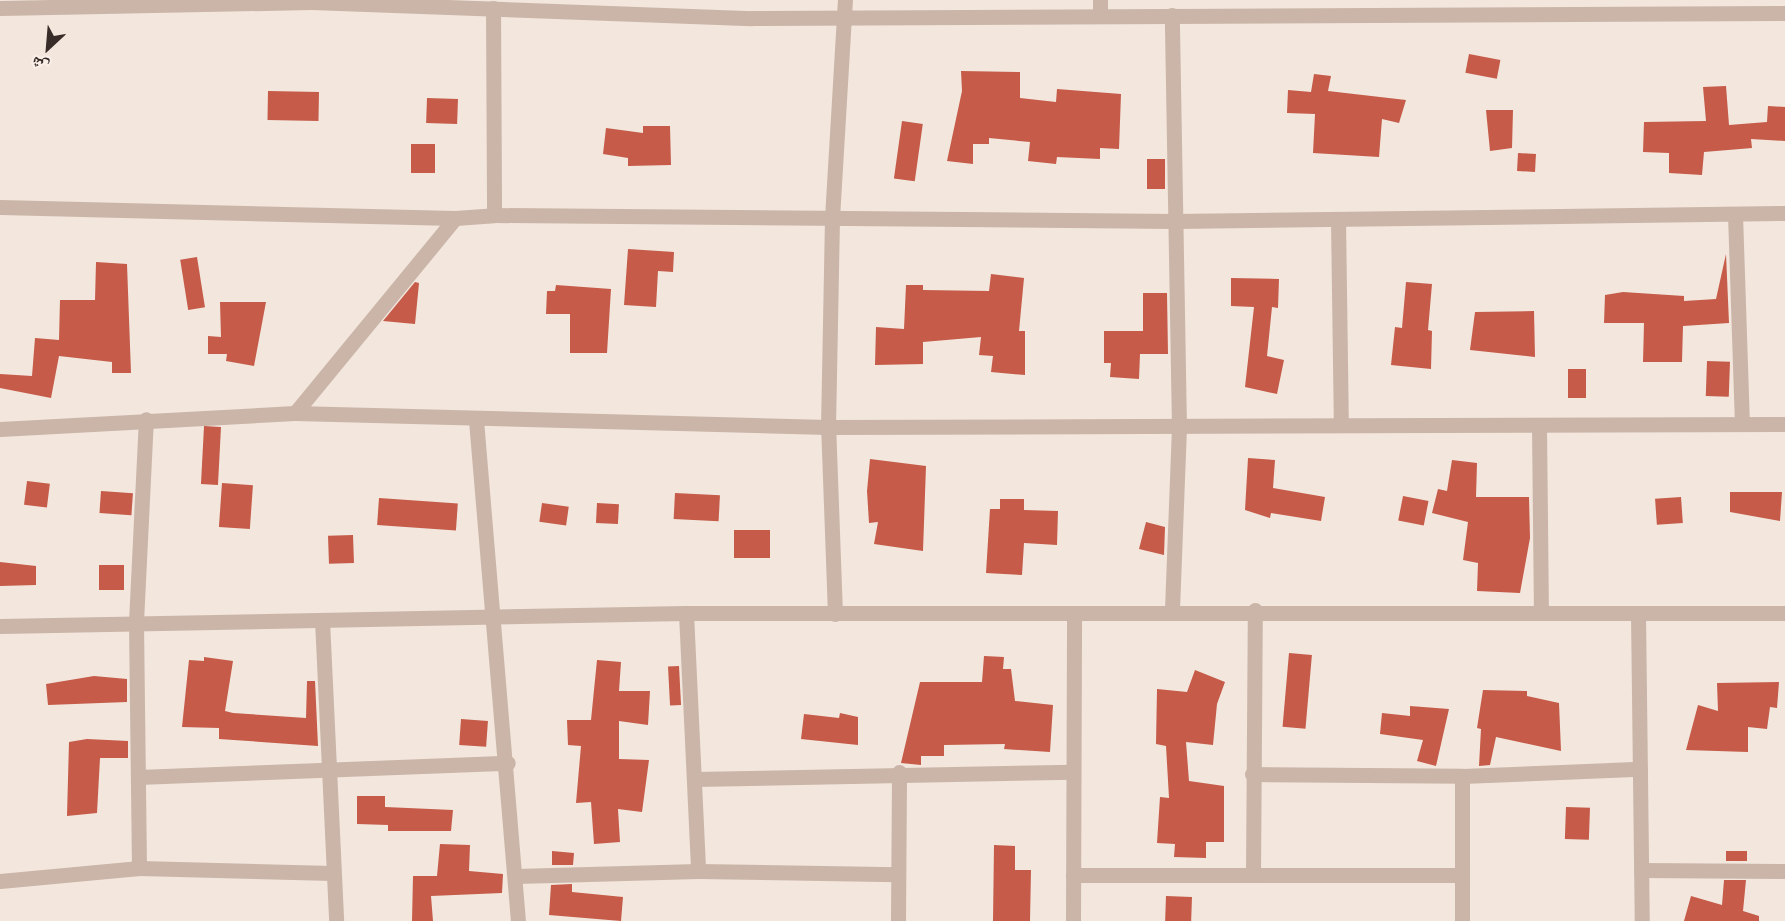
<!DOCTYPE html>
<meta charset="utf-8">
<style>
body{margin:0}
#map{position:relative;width:1785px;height:921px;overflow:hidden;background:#f2e6dd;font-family:"Public Sans","Noto Naskh Arabic",sans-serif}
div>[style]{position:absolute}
.building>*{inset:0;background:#c55b48;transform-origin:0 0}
.minor>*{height:15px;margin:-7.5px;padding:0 7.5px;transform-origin:7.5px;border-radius:7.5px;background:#cab5a8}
span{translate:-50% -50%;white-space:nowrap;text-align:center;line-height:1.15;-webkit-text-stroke:5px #faf0e9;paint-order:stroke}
.north{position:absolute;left:18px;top:18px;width:60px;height:60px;-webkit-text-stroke:4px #faf0e9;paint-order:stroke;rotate:206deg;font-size:16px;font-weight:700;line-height:24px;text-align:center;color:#372c28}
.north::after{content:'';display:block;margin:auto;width:21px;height:27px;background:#372c28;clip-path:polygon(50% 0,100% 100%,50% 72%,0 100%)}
</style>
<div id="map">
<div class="building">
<i style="left:1469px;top:54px;width:32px;height:19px;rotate:11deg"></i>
<i style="clip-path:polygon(961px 71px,1020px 72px,1020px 98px,1056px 102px,1057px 89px,1121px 94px,1119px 149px,1100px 148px,1100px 159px,1057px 157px,1056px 164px,1028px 161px,1030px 142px,989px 138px,989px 144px,973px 144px,973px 164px,947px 161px,962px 91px)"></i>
<i style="clip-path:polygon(1314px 74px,1331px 76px,1328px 91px,1406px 100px,1399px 123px,1382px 119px,1379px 157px,1313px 153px,1315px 114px,1287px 113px,1288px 90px,1311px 92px)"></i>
<i style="clip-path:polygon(1726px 86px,1729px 125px,1767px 122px,1768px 106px,1785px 107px,1785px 141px,1751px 139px,1752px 148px,1704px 152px,1702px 175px,1669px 173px,1669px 153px,1643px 152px,1644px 122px,1706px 121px,1703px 87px)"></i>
<i style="left:268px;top:91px;width:51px;height:29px;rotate:1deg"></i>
<i style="left:427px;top:98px;width:31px;height:25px;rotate:2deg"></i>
<i style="clip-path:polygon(1486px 110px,1513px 110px,1512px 148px,1490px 151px)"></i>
<i style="left:902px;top:121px;width:21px;height:58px;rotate:8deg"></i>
<i style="clip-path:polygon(643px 126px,670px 126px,671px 165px,628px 166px,628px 158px,603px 154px,606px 128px,643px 133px)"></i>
<i style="left:411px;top:144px;width:24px;height:29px"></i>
<i style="left:1518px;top:153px;width:18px;height:18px;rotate:3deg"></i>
<i style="left:1147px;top:159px;width:18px;height:30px"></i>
<i style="clip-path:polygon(628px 249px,674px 252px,673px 272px,658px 271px,656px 307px,624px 305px)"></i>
<i style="clip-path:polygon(1726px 254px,1729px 323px,1683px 326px,1682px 362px,1643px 362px,1644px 323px,1604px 323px,1605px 295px,1623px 292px,1684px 296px,1684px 301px,1716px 299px)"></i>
<i style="left:197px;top:257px;width:51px;height:17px;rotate:81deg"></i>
<i style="clip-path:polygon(96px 262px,127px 264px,131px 373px,112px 373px,112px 362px,59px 356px,51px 398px,0 388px,0 374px,32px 376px,35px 338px,59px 340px,60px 300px,95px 300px)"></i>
<i style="clip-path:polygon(991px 274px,1024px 278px,1019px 331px,1025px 331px,1025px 375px,991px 372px,993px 356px,979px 355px,981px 337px,923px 342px,923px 364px,875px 365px,876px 327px,904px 329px,906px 285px,923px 285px,923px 290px,989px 291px)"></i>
<i style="clip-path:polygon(1231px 278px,1279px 279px,1278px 308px,1272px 307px,1267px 356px,1284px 360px,1277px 394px,1245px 387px,1254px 307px,1231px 306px)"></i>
<i style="clip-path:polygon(415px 282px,419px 283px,415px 324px,383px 321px)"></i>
<i style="clip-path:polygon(1406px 282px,1432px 284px,1428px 330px,1432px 331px,1431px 369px,1391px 365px,1395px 327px,1402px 328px)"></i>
<i style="clip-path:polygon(556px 285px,611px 289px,607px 353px,570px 353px,570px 314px,546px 314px,547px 291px,555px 291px)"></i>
<i style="clip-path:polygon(1143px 293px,1167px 293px,1168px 354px,1140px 354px,1139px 379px,1110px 377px,1111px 363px,1104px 363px,1104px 331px,1143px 331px)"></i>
<i style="clip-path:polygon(220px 302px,266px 302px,254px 366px,226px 361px,227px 354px,208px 354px,208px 336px,221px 337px)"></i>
<i style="clip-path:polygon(1534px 311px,1535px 357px,1470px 350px,1475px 312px)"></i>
<i style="left:1707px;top:361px;width:23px;height:35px;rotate:2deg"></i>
<i style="left:1568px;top:369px;width:18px;height:29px"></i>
<i style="left:221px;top:427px;width:58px;height:17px;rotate:93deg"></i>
<i style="clip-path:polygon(1248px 458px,1275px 460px,1273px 488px,1325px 497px,1321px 521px,1271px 513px,1270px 518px,1245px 510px)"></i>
<i style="clip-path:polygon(870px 459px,926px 466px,923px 551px,874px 544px,878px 522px,869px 523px,867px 491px)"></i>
<i style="clip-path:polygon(1452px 460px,1477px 463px,1476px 497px,1529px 497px,1530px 538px,1520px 593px,1477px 591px,1478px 563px,1463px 560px,1468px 522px,1432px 513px,1438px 489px,1447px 491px)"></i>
<i style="left:27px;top:481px;width:23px;height:24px;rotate:7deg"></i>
<i style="left:222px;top:483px;width:31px;height:44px;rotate:4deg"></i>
<i style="left:101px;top:491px;width:32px;height:22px;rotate:4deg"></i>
<i style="clip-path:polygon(1730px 492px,1782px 492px,1780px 521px,1730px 512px)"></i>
<i style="left:675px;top:493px;width:45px;height:26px;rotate:3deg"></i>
<i style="left:1403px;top:496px;width:26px;height:25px;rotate:11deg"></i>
<i style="left:1681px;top:497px;width:26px;height:26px;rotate:86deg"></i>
<i style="left:379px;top:498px;width:79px;height:27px;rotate:4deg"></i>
<i style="clip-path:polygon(1000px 499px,1024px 499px,1024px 510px,1058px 511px,1057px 545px,1024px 543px,1022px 575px,986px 573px,990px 509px,1000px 509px)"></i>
<i style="left:542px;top:503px;width:27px;height:19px;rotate:8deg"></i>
<i style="left:597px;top:503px;width:22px;height:20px;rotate:3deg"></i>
<i style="clip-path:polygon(1146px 522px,1165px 527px,1164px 555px,1139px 549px)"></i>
<i style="left:734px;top:530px;width:36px;height:28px"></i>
<i style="left:353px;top:535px;width:28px;height:25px;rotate:88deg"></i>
<i style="clip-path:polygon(0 562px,36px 566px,36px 585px,0 586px)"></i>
<i style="left:99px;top:565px;width:25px;height:25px"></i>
<i style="left:1289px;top:653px;width:23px;height:74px;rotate:5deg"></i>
<i style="clip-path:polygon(984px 656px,1004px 657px,1003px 669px,1011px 669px,1015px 701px,1053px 705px,1050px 752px,1004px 749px,1005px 744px,944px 745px,944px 756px,921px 756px,921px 765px,901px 763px,920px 682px,982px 682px)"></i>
<i style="clip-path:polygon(204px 657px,233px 661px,225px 711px,233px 713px,306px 718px,307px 681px,315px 681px,318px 746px,219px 739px,219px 728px,182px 727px,189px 660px,204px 661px)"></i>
<i style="clip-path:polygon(597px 660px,621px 662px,619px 691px,650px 691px,648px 725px,619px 721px,619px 759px,649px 760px,642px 812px,618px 809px,620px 842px,594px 844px,591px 802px,576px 803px,581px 746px,568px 745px,567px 720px,591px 720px)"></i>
<i style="left:679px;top:666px;width:39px;height:11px;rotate:87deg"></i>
<i style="clip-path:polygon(1195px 670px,1225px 682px,1217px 704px,1213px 745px,1186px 742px,1189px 781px,1224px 786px,1224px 842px,1206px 842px,1206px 858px,1174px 857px,1175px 844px,1157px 843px,1160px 797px,1169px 798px,1166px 746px,1156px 744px,1157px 689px,1187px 692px)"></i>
<i style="clip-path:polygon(94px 676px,127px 679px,127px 702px,48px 705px,46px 684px)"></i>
<i style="clip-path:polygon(1779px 682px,1777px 708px,1770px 707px,1767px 729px,1748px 727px,1748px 752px,1686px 750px,1698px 705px,1718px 711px,1717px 683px)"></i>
<i style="clip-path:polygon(1483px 690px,1527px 691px,1527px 696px,1559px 703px,1561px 751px,1496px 737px,1490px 765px,1479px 766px,1481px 729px,1477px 728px)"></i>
<i style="clip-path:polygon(1410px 706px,1449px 709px,1436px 766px,1417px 761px,1423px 740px,1380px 734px,1382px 713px,1410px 716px)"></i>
<i style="clip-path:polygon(840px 713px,858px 717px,858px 745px,801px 739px,804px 714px,839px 718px)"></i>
<i style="left:461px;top:719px;width:27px;height:26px;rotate:4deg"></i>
<i style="clip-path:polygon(87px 739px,128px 741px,128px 758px,100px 758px,97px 813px,67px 816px,69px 742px)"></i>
<i style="clip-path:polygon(357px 796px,385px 796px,385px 807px,453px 810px,451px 831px,388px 831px,388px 825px,357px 824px)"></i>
<i style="left:1566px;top:807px;width:24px;height:32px;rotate:2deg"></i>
<i style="clip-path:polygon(440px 844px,470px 845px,469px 871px,503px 874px,502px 893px,431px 896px,433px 921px,412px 921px,413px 876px,437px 876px)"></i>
<i style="clip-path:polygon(994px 845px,1015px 846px,1015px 870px,1031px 870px,1030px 921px,993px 921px)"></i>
<i style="clip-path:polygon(552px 851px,574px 853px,573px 865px,552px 865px)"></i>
<i style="left:1726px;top:851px;width:21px;height:10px"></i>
<i style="clip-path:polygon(1724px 880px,1746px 880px,1743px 911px,1759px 916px,1759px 921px,1684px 921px,1691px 896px,1722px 905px)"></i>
<i style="clip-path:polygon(572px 884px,572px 892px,623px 897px,621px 921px,549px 915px,551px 885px)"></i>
<i style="left:1166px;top:896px;width:26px;height:25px;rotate:2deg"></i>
</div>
<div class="minor">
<i style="left:0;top:8px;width:311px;rotate:-1.1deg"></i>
<i style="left:311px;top:2px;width:441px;rotate:2.1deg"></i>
<i style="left:752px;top:18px;width:1033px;rotate:-0.28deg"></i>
<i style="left:493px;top:8px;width:207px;rotate:89.7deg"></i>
<i style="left:1100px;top:15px;width:15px;rotate:-90deg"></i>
<i style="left:0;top:207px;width:455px;rotate:1.4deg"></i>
<i style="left:1735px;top:214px;width:210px;rotate:88.1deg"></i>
<i style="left:1338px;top:219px;width:206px;rotate:89.2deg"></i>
<i style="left:295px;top:413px;width:533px;rotate:1.5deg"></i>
<i style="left:828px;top:427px;width:957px;rotate:-0.18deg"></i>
<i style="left:476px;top:420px;width:503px;rotate:85.21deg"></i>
<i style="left:1539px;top:426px;width:186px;rotate:89.4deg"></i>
<i style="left:0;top:429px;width:295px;rotate:-3.1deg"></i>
<i style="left:295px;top:413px;width:252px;rotate:-50.6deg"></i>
<i style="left:455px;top:218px;width:39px;rotate:-4deg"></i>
<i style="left:494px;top:215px;width:681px;rotate:0.5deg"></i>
<i style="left:1175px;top:221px;width:610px;rotate:-0.75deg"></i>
<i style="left:1172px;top:609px;width:181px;rotate:-87.8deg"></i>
<i style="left:1179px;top:428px;width:413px;rotate:-91deg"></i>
<i style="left:686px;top:613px;width:258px;rotate:87.3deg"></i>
<i style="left:1638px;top:613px;width:308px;rotate:89.3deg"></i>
<i style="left:835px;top:614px;width:187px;rotate:-92.1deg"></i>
<i style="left:828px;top:427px;width:209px;rotate:-88.9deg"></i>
<i style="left:832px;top:218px;width:218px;rotate:-86.6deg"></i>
<i style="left:322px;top:620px;width:301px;rotate:87.3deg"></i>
<i style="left:0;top:626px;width:686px;rotate:-1.09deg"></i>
<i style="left:686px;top:613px;width:1099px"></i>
<i style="left:1252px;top:774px;width:210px;rotate:0.5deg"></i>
<i style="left:1462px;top:776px;width:178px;rotate:-2.3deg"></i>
<i style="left:1462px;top:776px;width:145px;rotate:90deg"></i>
<i style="left:138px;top:777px;width:370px;rotate:-2.2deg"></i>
<i style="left:694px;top:779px;width:379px;rotate:-1.1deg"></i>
<i style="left:139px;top:868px;width:246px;rotate:-90.7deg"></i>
<i style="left:136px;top:622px;width:203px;rotate:-87.2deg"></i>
<i style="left:1641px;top:870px;width:144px;rotate:0.4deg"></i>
<i style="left:1073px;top:875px;width:389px"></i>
<i style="left:1253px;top:875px;width:265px;rotate:-89.6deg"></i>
<i style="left:516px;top:876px;width:182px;rotate:-1.6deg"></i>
<i style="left:698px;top:871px;width:200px;rotate:0.9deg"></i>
<i style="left:0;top:881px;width:140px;rotate:-5.3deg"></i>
<i style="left:139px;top:868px;width:193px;rotate:1.5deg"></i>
<i style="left:898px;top:921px;width:149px;rotate:-89.6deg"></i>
<i style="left:1073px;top:921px;width:306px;rotate:-89.8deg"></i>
</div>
<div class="north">ش</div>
</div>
